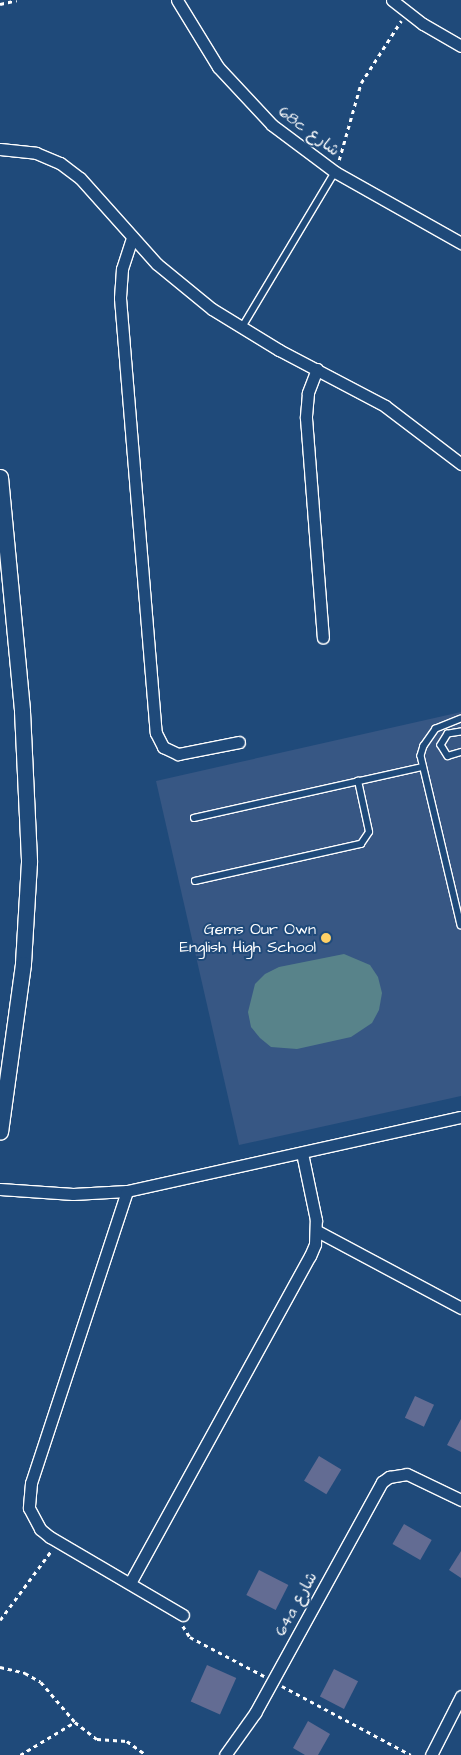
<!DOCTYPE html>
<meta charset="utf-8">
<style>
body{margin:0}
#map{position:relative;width:461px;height:1755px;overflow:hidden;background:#1f4a7a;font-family:"Architects Daughter","Playpen Sans Arabic",sans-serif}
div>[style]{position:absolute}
.built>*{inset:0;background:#375784}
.green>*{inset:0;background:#58838a}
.building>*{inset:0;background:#636c93;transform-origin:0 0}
.path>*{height:2.5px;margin-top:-1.25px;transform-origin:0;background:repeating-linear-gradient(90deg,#fff 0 4px,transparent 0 8px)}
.roads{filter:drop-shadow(1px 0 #fff) drop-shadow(-1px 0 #fff) drop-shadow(0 1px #fff) drop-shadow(0 -1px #fff)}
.service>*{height:5.5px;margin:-2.75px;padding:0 2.75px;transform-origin:2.75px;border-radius:2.75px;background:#1f4a7a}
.minor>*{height:11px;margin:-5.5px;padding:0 5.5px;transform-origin:5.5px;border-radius:5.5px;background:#1f4a7a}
.tertiary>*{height:15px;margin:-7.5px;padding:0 7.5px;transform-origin:7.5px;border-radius:7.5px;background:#1f4a7a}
.dots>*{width:14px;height:14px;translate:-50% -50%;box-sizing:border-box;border:2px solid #1f4a7a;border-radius:50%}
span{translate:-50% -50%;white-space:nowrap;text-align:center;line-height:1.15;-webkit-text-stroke:4px #1f4a7a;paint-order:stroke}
.street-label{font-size:16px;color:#fff}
.poi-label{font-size:16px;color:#fff}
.right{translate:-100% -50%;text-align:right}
</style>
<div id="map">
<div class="built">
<i style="clip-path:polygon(461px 712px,461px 1096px,239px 1145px,156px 781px)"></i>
</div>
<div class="green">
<i style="clip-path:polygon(344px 954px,370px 965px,378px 977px,382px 993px,379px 1010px,372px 1023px,351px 1037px,297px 1049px,271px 1047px,260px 1038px,251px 1027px,248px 1012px,255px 984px,265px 974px,279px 967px)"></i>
</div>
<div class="building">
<i style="left:415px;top:1396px;width:21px;height:24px;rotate:25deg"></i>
<i style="clip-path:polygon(461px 1419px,461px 1452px,447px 1445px)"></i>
<i style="left:319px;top:1456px;width:26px;height:29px;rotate:31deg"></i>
<i style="left:404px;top:1524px;width:32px;height:23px;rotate:30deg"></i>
<i style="clip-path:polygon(461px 1551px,461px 1578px,449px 1570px)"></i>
<i style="left:259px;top:1570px;width:33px;height:28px;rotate:27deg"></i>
<i style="left:207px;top:1665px;width:32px;height:40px;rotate:24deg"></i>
<i style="left:334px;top:1669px;width:27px;height:31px;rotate:27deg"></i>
<i style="clip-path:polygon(308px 1721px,330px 1734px,318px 1755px,305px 1755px,293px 1748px)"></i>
</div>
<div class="path">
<i style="left:0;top:4px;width:17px;rotate:-13deg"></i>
<i style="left:339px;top:160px;width:80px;rotate:-74.1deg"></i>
<i style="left:361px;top:83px;width:74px;rotate:-57.2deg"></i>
<i style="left:0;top:1620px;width:86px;rotate:-53.5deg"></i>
<i style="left:183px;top:1626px;width:13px;rotate:58deg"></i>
<i style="left:190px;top:1637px;width:84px;rotate:27.8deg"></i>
<i style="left:0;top:1667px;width:26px;rotate:13deg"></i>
<i style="left:25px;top:1673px;width:18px;rotate:29deg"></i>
<i style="left:41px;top:1682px;width:52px;rotate:49.6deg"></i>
<i style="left:75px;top:1722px;width:28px;rotate:38deg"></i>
<i style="left:97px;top:1739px;width:30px;rotate:4deg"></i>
<i style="left:127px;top:1741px;width:24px;rotate:36deg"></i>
<i style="left:282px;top:1686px;width:146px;rotate:28.1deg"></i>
<i style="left:20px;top:1755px;width:64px;rotate:-31deg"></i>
</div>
<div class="roads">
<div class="service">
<i style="left:241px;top:329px;width:183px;rotate:-59.1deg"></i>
<i style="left:461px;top:719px;width:27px;rotate:158deg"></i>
<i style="left:436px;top:729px;width:21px;rotate:125deg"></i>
<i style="left:424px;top:746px;width:10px;rotate:107deg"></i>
<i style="left:421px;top:756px;width:174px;rotate:76.7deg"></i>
<i style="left:461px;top:732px;width:13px;rotate:171deg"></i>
<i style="left:448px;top:734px;width:13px;rotate:122deg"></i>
<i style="left:441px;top:745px;width:13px;rotate:58deg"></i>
<i style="left:448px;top:756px;width:14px;rotate:-17deg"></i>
<i style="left:194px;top:818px;width:234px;rotate:-12.6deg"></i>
<i style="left:195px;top:881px;width:170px;rotate:-12.6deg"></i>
<i style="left:361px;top:844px;width:14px;rotate:-56deg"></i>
<i style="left:369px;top:832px;width:52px;rotate:-102.2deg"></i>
</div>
<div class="minor">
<i style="left:177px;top:0;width:79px;rotate:58.5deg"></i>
<i style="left:218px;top:67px;width:79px;rotate:47deg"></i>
<i style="left:272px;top:125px;width:79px;rotate:36.7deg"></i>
<i style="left:335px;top:172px;width:145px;rotate:29.4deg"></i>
<i style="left:392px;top:0;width:39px;rotate:38deg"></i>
<i style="left:423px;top:24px;width:44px;rotate:30.1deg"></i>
<i style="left:0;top:149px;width:36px;rotate:6deg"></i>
<i style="left:36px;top:153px;width:26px;rotate:23deg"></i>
<i style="left:60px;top:163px;width:25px;rotate:37deg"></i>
<i style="left:80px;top:178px;width:115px;rotate:48.2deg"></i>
<i style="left:157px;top:264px;width:71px;rotate:39.3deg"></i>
<i style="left:212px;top:309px;width:79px;rotate:31.5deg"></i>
<i style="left:279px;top:350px;width:120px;rotate:27.8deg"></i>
<i style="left:385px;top:406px;width:96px;rotate:37.3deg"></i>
<i style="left:132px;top:238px;width:33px;rotate:108deg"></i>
<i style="left:122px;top:269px;width:29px;rotate:94deg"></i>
<i style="left:120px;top:298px;width:436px;rotate:85.3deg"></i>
<i style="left:156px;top:733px;width:16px;rotate:63deg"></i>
<i style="left:163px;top:747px;width:17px;rotate:25deg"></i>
<i style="left:178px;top:754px;width:62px;rotate:-11.1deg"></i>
<i style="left:317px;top:369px;width:26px;rotate:111deg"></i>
<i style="left:308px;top:393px;width:25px;rotate:95deg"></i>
<i style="left:306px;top:418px;width:220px;rotate:85.6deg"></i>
<i style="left:0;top:1189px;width:73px;rotate:3.9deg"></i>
<i style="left:73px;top:1194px;width:54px;rotate:-3.2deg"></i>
<i style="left:127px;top:1191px;width:342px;rotate:-12.5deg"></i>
<i style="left:127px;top:1191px;width:307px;rotate:108.2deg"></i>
<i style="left:31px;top:1483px;width:25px;rotate:95deg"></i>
<i style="left:29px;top:1508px;width:24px;rotate:62deg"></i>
<i style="left:40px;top:1529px;width:13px;rotate:39deg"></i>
<i style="left:50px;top:1537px;width:154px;rotate:30.4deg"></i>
<i style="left:317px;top:1231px;width:163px;rotate:28.1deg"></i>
<i style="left:130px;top:1583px;width:373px;rotate:-61.2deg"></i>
<i style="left:310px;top:1256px;width:13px;rotate:-67deg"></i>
<i style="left:315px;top:1244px;width:24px;rotate:-88deg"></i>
<i style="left:316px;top:1220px;width:68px;rotate:-101.8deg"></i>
<i style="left:225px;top:1755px;width:52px;rotate:-54.5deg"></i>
<i style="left:255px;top:1713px;width:264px;rotate:-61.2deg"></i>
<i style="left:382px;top:1482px;width:9px;rotate:-36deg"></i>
<i style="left:389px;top:1477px;width:18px;rotate:-9deg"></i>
<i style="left:407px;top:1474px;width:60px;rotate:25.7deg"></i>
<i style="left:431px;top:1755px;width:66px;rotate:-63deg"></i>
</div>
<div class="tertiary">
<i style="left:0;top:477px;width:235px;rotate:84.6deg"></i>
<i style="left:22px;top:711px;width:151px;rotate:87.3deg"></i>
<i style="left:29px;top:862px;width:102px;rotate:93.4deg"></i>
<i style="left:23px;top:964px;width:169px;rotate:97.8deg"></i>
</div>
</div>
<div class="dots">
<i style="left:326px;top:938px;background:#ffd166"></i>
</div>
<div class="street-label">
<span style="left:309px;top:131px;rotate:37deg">68c شارع</span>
<span style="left:296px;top:1604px;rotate:-61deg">64a شارع</span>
</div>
<div class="poi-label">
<span class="right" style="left:316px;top:938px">Gems Our Own<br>English High School</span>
</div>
</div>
